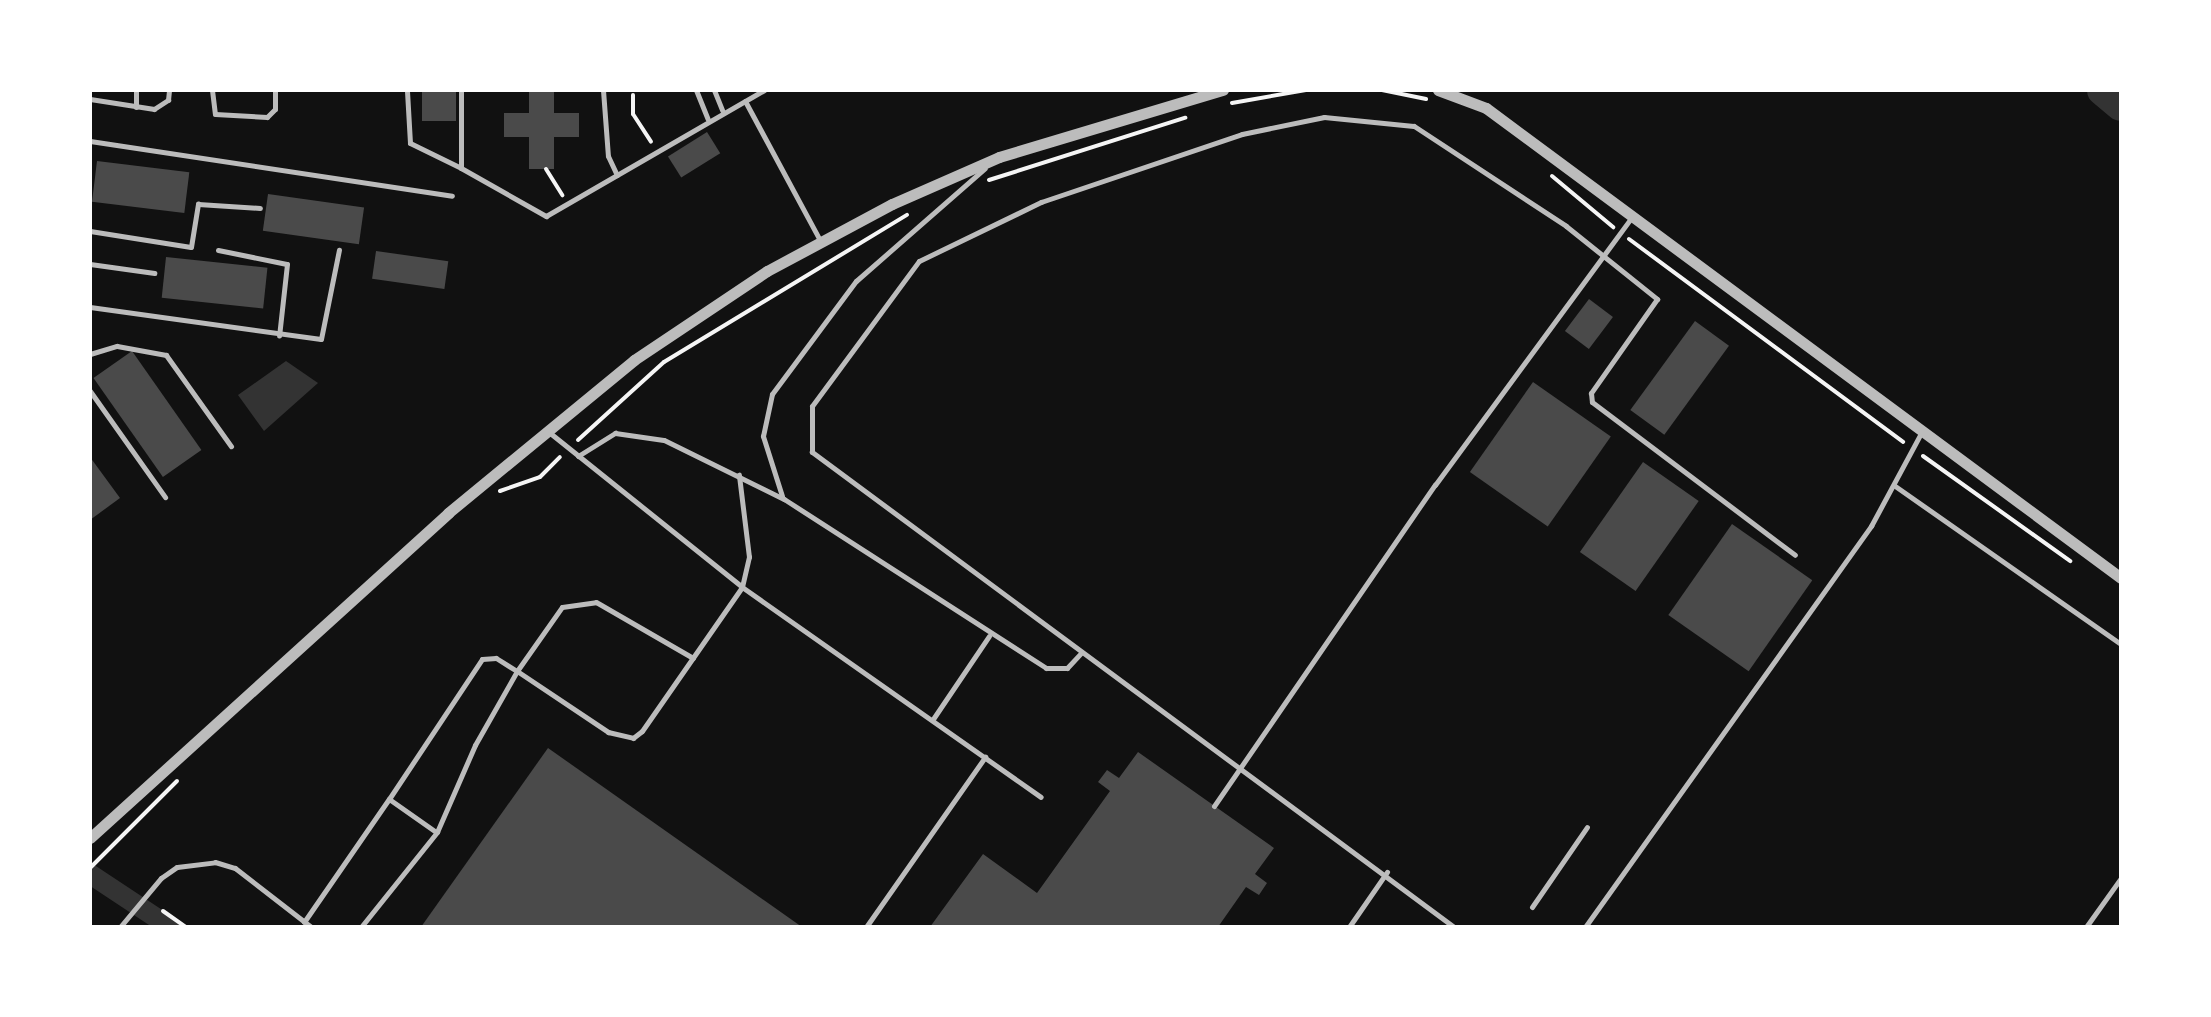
<!DOCTYPE html>
<style>
body{margin:0}
#map{position:relative;width:2211px;height:1017px;overflow:hidden;background:#111;font-family:"Open Sans",sans-serif}
div>[style]{position:absolute}
.water>*{inset:0;background:#333}
.canal>*{height:20px;margin:-10px;padding:0 10px;transform-origin:10px;border-radius:10px;background:#333}
.river>*{height:32px;margin:-16px;padding:0 16px;transform-origin:16px;border-radius:16px;background:#333}
.building>*{inset:0;background:#4a4a4a;transform-origin:0 0}
.path>*{height:4px;margin:-2px;padding:0 2px;transform-origin:2px;border-radius:2px;background:#f5f5f5}
.service>*{height:5px;margin:-2.5px;padding:0 2.5px;transform-origin:2.5px;border-radius:2.5px;background:#bcbcbc}
.tertiary>*{height:11px;margin:-5.5px;padding:0 5.5px;transform-origin:5.5px;border-radius:5.5px;background:#bcbcbc}
span{translate:-50% -50%;white-space:nowrap;text-align:center;line-height:1.15;-webkit-text-stroke:8px #fff;paint-order:stroke}
.frame{position:absolute;inset:0;border:92px solid #fff;pointer-events:none}
</style>
<div id="map">
<div class="water">
<i style="clip-path:polygon(286px 361px,318px 383px,264px 431px,238px 395px)"></i>
</div>
<div class="canal">
<i style="left:90px;top:874px;width:96px;rotate:33.5deg"></i>
</div>
<div class="river">
<i style="left:2103px;top:90px;width:23px;rotate:40deg"></i>
</div>
<div class="building">
<i style="left:422px;top:90px;width:34px;height:31px"></i>
<i style="clip-path:polygon(529px 90px,554px 90px,554px 113px,579px 113px,579px 137px,554px 137px,554px 169px,529px 169px,529px 137px,504px 137px,504px 113px,529px 113px)"></i>
<i style="left:707px;top:132px;width:25px;height:46px;rotate:58deg"></i>
<i style="left:97px;top:161px;width:93px;height:41px;rotate:7deg"></i>
<i style="left:268px;top:194px;width:97px;height:37px;rotate:8deg"></i>
<i style="left:376px;top:251px;width:73px;height:28px;rotate:8deg"></i>
<i style="left:166px;top:257px;width:102px;height:41px;rotate:6deg"></i>
<i style="left:1589px;top:299px;width:30px;height:40px;rotate:37deg"></i>
<i style="left:1695px;top:321px;width:42px;height:110px;rotate:36deg"></i>
<i style="left:132px;top:351px;width:121px;height:47px;rotate:55deg"></i>
<i style="left:1533px;top:382px;width:95px;height:110px;rotate:35deg"></i>
<i style="clip-path:polygon(90px 457px,120px 498px,90px 520px)"></i>
<i style="left:1643px;top:462px;width:68px;height:110px;rotate:35deg"></i>
<i style="left:1732px;top:524px;width:98px;height:111px;rotate:35deg"></i>
<i style="clip-path:polygon(548px 748px,802px 927px,421px 927px)"></i>
<i style="clip-path:polygon(1138px 752px,1274px 848px,1255px 874px,1267px 883px,1259px 895px,1246px 887px,1218px 927px,930px 927px,983px 854px,1037px 893px,1110px 791px,1098px 782px,1107px 770px,1119px 778px)"></i>
</div>
<div class="path">
<i style="left:1382px;top:90px;width:45px;rotate:11.6deg"></i>
<i style="left:633px;top:95px;width:19px;rotate:90deg"></i>
<i style="left:633px;top:114px;width:33px;rotate:57deg"></i>
<i style="left:1232px;top:103px;width:75px;rotate:-10deg"></i>
<i style="left:546px;top:169px;width:31px;rotate:58deg"></i>
<i style="left:1552px;top:176px;width:80px;rotate:39.9deg"></i>
<i style="left:989px;top:180px;width:206px;rotate:-17.6deg"></i>
<i style="left:1629px;top:239px;width:341px;rotate:36.5deg"></i>
<i style="left:578px;top:440px;width:116px;rotate:-42.2deg"></i>
<i style="left:664px;top:362px;width:284px;rotate:-31.2deg"></i>
<i style="left:1923px;top:456px;width:181px;rotate:35.5deg"></i>
<i style="left:500px;top:491px;width:42px;rotate:-19.3deg"></i>
<i style="left:540px;top:477px;width:28px;rotate:-45deg"></i>
<i style="left:90px;top:868px;width:123px;rotate:-45deg"></i>
<i style="left:163px;top:911px;width:28px;rotate:35deg"></i>
</div>
<div class="service">
<i style="left:136px;top:90px;width:17px;rotate:90deg"></i>
<i style="left:212px;top:90px;width:24px;rotate:83deg"></i>
<i style="left:215px;top:114px;width:52px;rotate:3.3deg"></i>
<i style="left:267px;top:117px;width:11px;rotate:-45deg"></i>
<i style="left:275px;top:109px;width:19px;rotate:-90deg"></i>
<i style="left:461px;top:90px;width:78px;rotate:90deg"></i>
<i style="left:461px;top:168px;width:98px;rotate:29.5deg"></i>
<i style="left:546px;top:216px;width:252px;rotate:-30deg"></i>
<i style="left:603px;top:90px;width:66px;rotate:85.7deg"></i>
<i style="left:608px;top:156px;width:21px;rotate:65deg"></i>
<i style="left:696px;top:90px;width:31px;rotate:68deg"></i>
<i style="left:714px;top:90px;width:22px;rotate:68deg"></i>
<i style="left:407px;top:91px;width:52px;rotate:86.7deg"></i>
<i style="left:410px;top:143px;width:57px;rotate:26.1deg"></i>
<i style="left:90px;top:99px;width:65px;rotate:8.9deg"></i>
<i style="left:154px;top:109px;width:17px;rotate:-33deg"></i>
<i style="left:168px;top:100px;width:10px;rotate:-84deg"></i>
<i style="left:745px;top:101px;width:158px;rotate:61.7deg"></i>
<i style="left:90px;top:141px;width:366px;rotate:8.6deg"></i>
<i style="left:90px;top:231px;width:102px;rotate:9deg"></i>
<i style="left:191px;top:247px;width:44px;rotate:-80.8deg"></i>
<i style="left:198px;top:204px;width:62px;rotate:3.7deg"></i>
<i style="left:218px;top:250px;width:70px;rotate:11.5deg"></i>
<i style="left:287px;top:264px;width:72px;rotate:96.3deg"></i>
<i style="left:90px;top:264px;width:65px;rotate:8deg"></i>
<i style="left:90px;top:307px;width:233px;rotate:7.9deg"></i>
<i style="left:321px;top:339px;width:91px;rotate:-78.6deg"></i>
<i style="left:90px;top:354px;width:28px;rotate:-17deg"></i>
<i style="left:117px;top:346px;width:50px;rotate:10.4deg"></i>
<i style="left:166px;top:355px;width:112px;rotate:54.5deg"></i>
<i style="left:90px;top:391px;width:130px;rotate:54.7deg"></i>
<i style="left:550px;top:433px;width:246px;rotate:38.7deg"></i>
<i style="left:742px;top:587px;width:365px;rotate:35.1deg"></i>
<i style="left:578px;top:456px;width:44px;rotate:-31.9deg"></i>
<i style="left:615px;top:433px;width:49px;rotate:8.1deg"></i>
<i style="left:664px;top:440px;width:134px;rotate:26.2deg"></i>
<i style="left:784px;top:499px;width:312px;rotate:32.8deg"></i>
<i style="left:1046px;top:668px;width:21px"></i>
<i style="left:1067px;top:668px;width:21px;rotate:-47deg"></i>
<i style="left:1895px;top:486px;width:276px;rotate:35deg"></i>
<i style="left:782px;top:496px;width:63px;rotate:-107.6deg"></i>
<i style="left:763px;top:436px;width:43px;rotate:-77.9deg"></i>
<i style="left:772px;top:394px;width:141px;rotate:-53.4deg"></i>
<i style="left:856px;top:281px;width:171px;rotate:-41.2deg"></i>
<i style="left:933px;top:719px;width:100px;rotate:-56deg"></i>
<i style="left:1214px;top:806px;width:390px;rotate:-55.5deg"></i>
<i style="left:1435px;top:485px;width:333px;rotate:-53.7deg"></i>
<i style="left:436px;top:832px;width:57px;rotate:-144.9deg"></i>
<i style="left:389px;top:799px;width:168px;rotate:-56.4deg"></i>
<i style="left:482px;top:659px;width:14px;rotate:-4deg"></i>
<i style="left:496px;top:658px;width:25px;rotate:32deg"></i>
<i style="left:517px;top:671px;width:78px;rotate:-54.9deg"></i>
<i style="left:562px;top:607px;width:34px;rotate:-8deg"></i>
<i style="left:596px;top:602px;width:112px;rotate:30deg"></i>
<i style="left:1532px;top:907px;width:97px;rotate:-55.5deg"></i>
<i style="left:304px;top:922px;width:150px;rotate:-55.4deg"></i>
<i style="left:120px;top:927px;width:64px;rotate:-50.1deg"></i>
<i style="left:161px;top:878px;width:19px;rotate:-35deg"></i>
<i style="left:177px;top:867px;width:38px;rotate:-7deg"></i>
<i style="left:215px;top:862px;width:21px;rotate:17deg"></i>
<i style="left:235px;top:868px;width:96px;rotate:37.8deg"></i>
<i style="left:361px;top:927px;width:122px;rotate:-51.3deg"></i>
<i style="left:437px;top:832px;width:95px;rotate:-66.4deg"></i>
<i style="left:475px;top:745px;width:85px;rotate:-60.4deg"></i>
<i style="left:517px;top:671px;width:110px;rotate:33.8deg"></i>
<i style="left:608px;top:732px;width:26px;rotate:13deg"></i>
<i style="left:633px;top:738px;width:11px;rotate:-38deg"></i>
<i style="left:642px;top:731px;width:175px;rotate:-55.2deg"></i>
<i style="left:742px;top:587px;width:31px;rotate:-77deg"></i>
<i style="left:749px;top:557px;width:83px;rotate:-97deg"></i>
<i style="left:866px;top:927px;width:208px;rotate:-55deg"></i>
<i style="left:1349px;top:927px;width:67px;rotate:-55.4deg"></i>
<i style="left:1454px;top:927px;width:799px;rotate:-143.5deg"></i>
<i style="left:812px;top:452px;width:46px;rotate:-90deg"></i>
<i style="left:812px;top:406px;width:180px;rotate:-53.6deg"></i>
<i style="left:919px;top:261px;width:136px;rotate:-25.8deg"></i>
<i style="left:1041px;top:202px;width:212px;rotate:-18.7deg"></i>
<i style="left:1242px;top:134px;width:84px;rotate:-11.7deg"></i>
<i style="left:1324px;top:117px;width:90px;rotate:5.7deg"></i>
<i style="left:1414px;top:126px;width:182px;rotate:33.3deg"></i>
<i style="left:1566px;top:226px;width:117px;rotate:38.7deg"></i>
<i style="left:1657px;top:299px;width:115px;rotate:125.1deg"></i>
<i style="left:1591px;top:393px;width:9px;rotate:84deg"></i>
<i style="left:1592px;top:402px;width:254px;rotate:37deg"></i>
<i style="left:1585px;top:927px;width:493px;rotate:-54.5deg"></i>
<i style="left:1871px;top:526px;width:106px;rotate:-61.7deg"></i>
<i style="left:2086px;top:927px;width:60px;rotate:-54.5deg"></i>
</div>
<div class="tertiary">
<i style="left:1438px;top:90px;width:51px;rotate:20.6deg"></i>
<i style="left:1486px;top:108px;width:790px;rotate:36.51deg"></i>
<i style="left:90px;top:838px;width:484px;rotate:-42.2deg"></i>
<i style="left:448px;top:513px;width:241px;rotate:-39.4deg"></i>
<i style="left:634px;top:360px;width:160px;rotate:-33.8deg"></i>
<i style="left:767px;top:271px;width:142px;rotate:-28.2deg"></i>
<i style="left:892px;top:204px;width:117px;rotate:-23.7deg"></i>
<i style="left:999px;top:157px;width:234px;rotate:-16.7deg"></i>
</div>
<div class="frame"></div>
</div>
